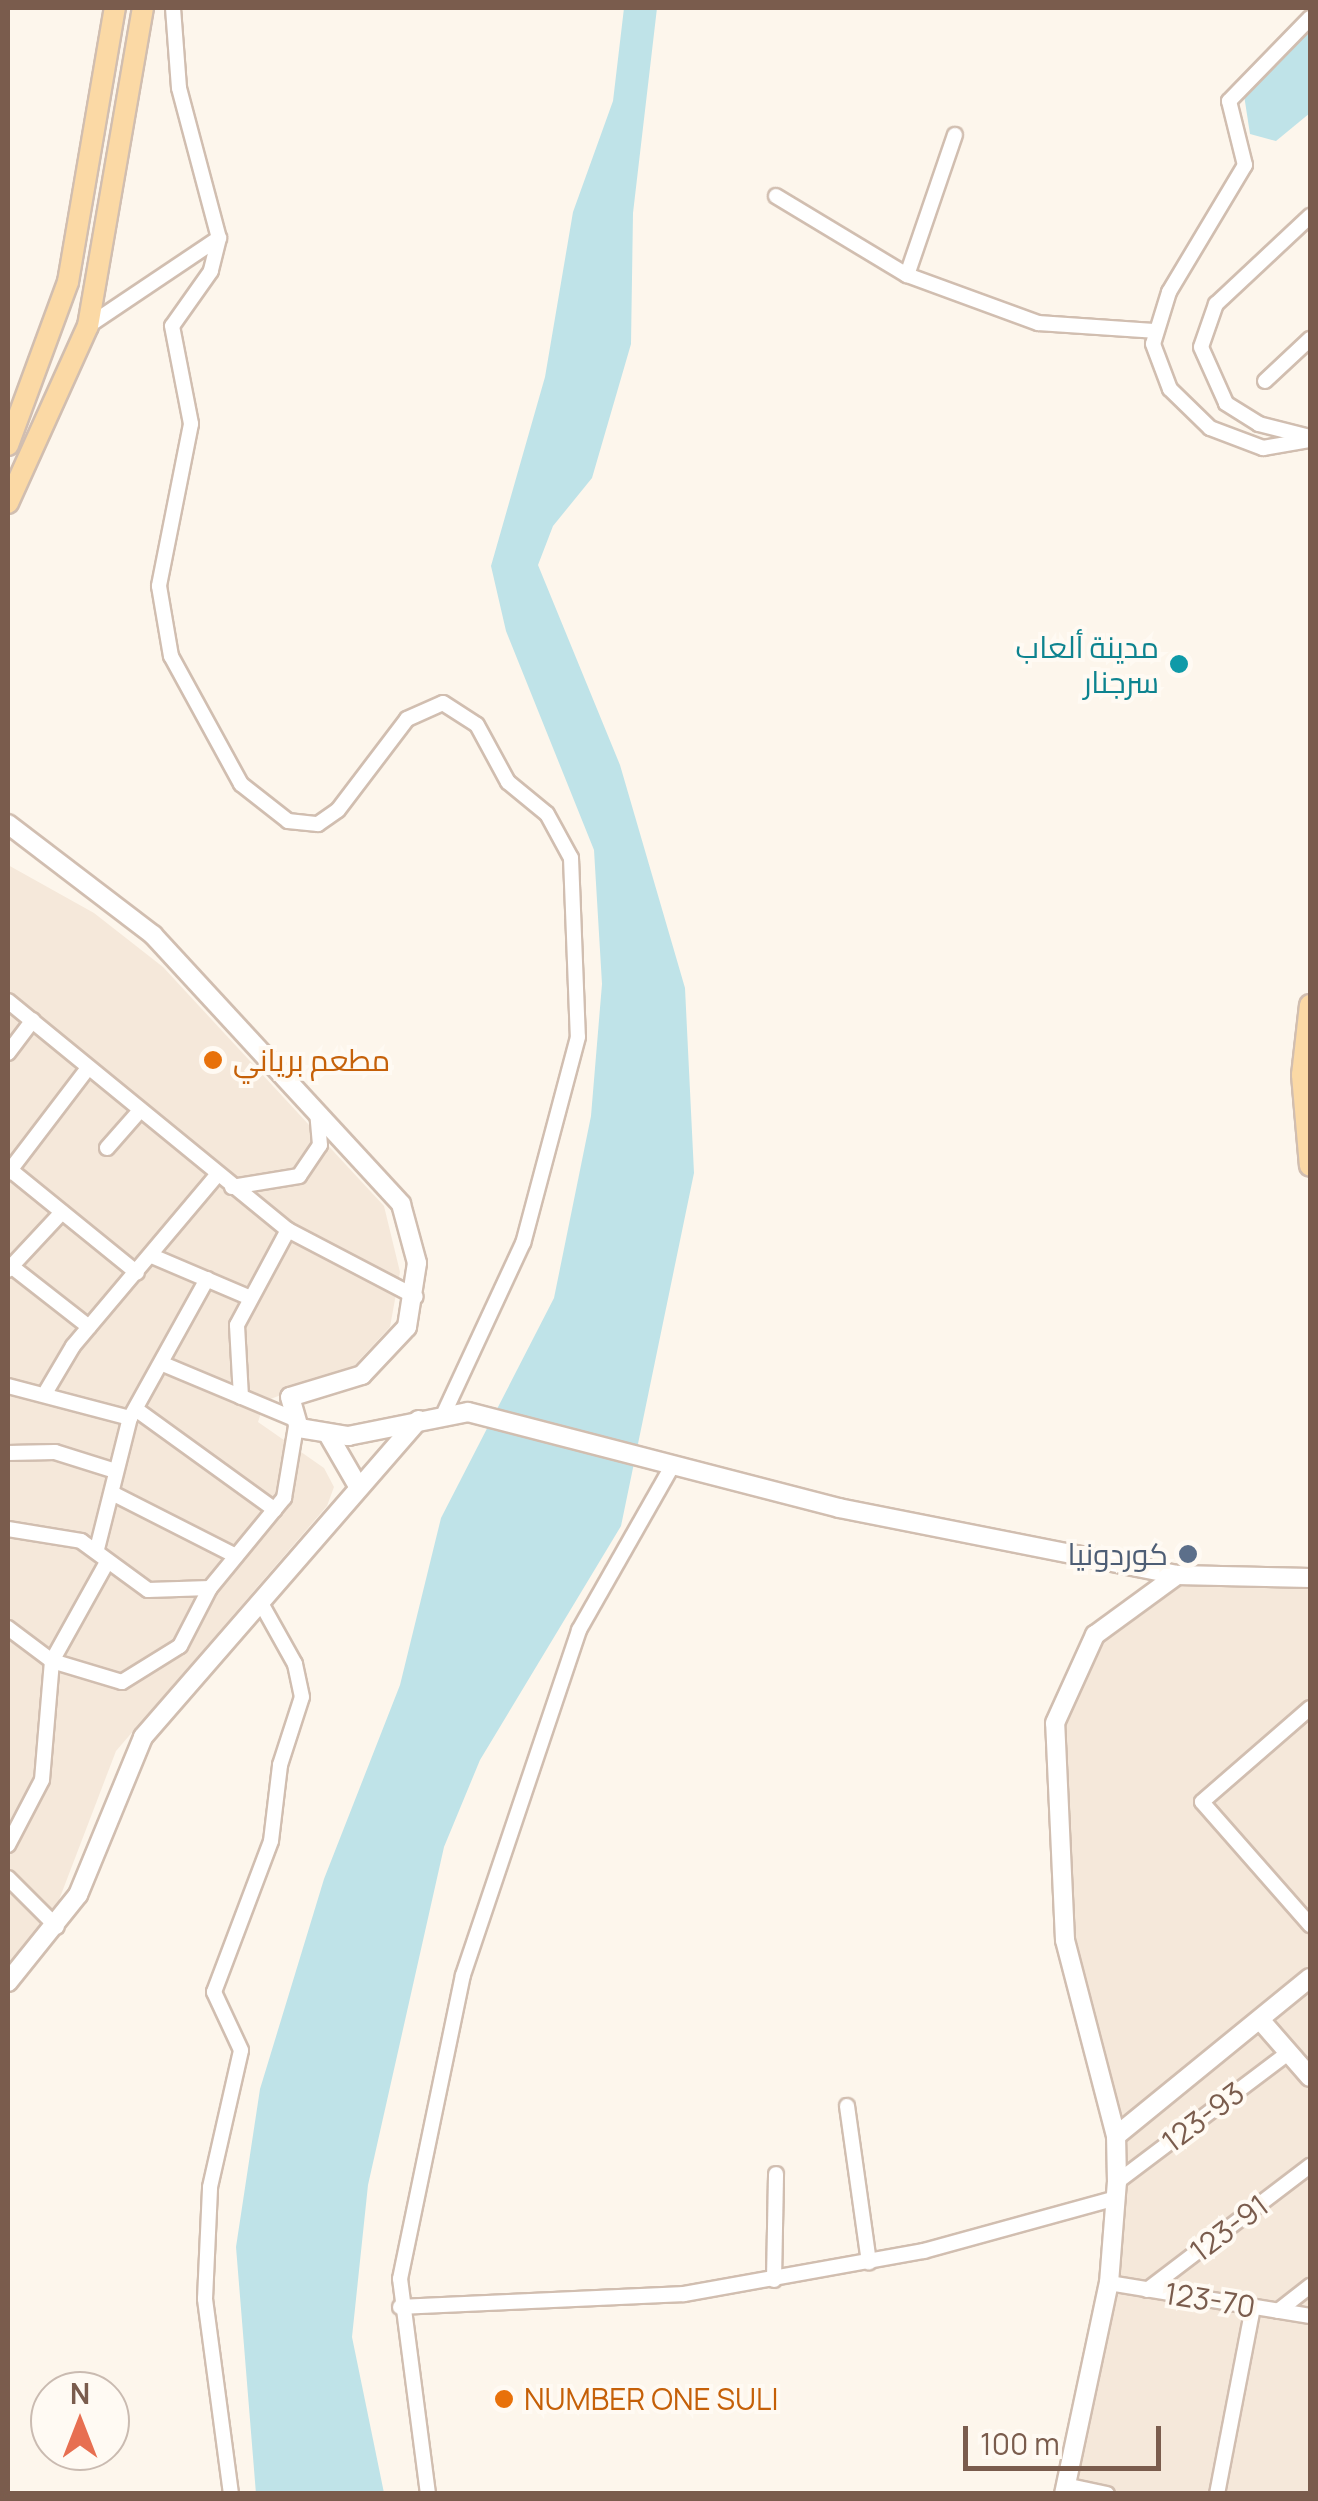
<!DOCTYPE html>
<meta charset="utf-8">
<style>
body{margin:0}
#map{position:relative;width:1318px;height:2501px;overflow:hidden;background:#fdf6ec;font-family:Manrope,Cairo,sans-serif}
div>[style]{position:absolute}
.residential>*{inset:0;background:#f5e8da}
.water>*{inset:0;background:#bfe3e8}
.roads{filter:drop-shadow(2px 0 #d1beb0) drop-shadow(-2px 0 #d1beb0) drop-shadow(0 2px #d1beb0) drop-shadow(0 -2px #d1beb0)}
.street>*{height:14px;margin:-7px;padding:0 7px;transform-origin:7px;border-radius:7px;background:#fff}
.secondary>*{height:18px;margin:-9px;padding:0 9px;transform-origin:9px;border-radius:9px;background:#fff}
.primary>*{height:20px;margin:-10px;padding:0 10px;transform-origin:10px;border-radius:10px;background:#fbd9a5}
.dots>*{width:28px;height:28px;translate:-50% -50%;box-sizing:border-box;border:5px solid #fffaf3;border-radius:50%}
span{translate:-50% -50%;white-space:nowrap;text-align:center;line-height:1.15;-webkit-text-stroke:8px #fffaf3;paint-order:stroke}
.culture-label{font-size:30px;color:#0d838f}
.right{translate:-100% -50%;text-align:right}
.food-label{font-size:30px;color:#c56008}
.left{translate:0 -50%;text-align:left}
.service-label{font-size:30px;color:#4e5e75}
.street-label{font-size:30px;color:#7a5c4d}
.frame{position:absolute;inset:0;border:10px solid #7a5c4d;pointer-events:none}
.north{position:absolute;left:30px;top:2371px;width:100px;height:100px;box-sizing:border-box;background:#fffaf3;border:2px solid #cabbb1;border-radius:50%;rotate:0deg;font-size:28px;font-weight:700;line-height:40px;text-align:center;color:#7a5c4d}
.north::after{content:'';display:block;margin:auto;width:35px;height:45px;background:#e76f51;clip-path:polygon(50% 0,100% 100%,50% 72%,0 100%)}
.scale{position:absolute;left:963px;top:2426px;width:198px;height:45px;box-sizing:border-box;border:5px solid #7a5c4d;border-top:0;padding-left:12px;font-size:30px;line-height:35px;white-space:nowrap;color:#7a5c4d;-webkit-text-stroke:8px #fffaf3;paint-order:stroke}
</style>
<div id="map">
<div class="residential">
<i style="clip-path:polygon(8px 865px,94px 913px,163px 967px,384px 1206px,400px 1272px,390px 1327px,351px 1369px,265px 1401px,258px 1422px,324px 1468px,334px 1487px,327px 1506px,116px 1751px,59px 1900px,8px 1965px)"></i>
<i style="clip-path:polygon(1310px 1580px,1310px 2493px,1060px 2494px,1101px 2284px,1116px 2133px,1075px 1987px,1053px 1742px,1078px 1658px,1167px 1583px)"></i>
</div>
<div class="water">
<i style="clip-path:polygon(624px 8px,657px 8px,633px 213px,631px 344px,592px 478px,553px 526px,538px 565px,620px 765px,685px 988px,694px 1173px,621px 1526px,480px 1760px,444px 1847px,368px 2185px,352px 2337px,384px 2493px,256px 2494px,236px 2247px,260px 2089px,324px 1879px,400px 1685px,441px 1518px,554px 1298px,591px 1116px,602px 984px,594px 850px,506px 631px,491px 566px,545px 377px,573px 212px,613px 101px)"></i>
<i style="clip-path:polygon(1310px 24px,1310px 113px,1276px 141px,1250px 134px,1244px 95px)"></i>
</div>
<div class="roads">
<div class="street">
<i style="left:173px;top:8px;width:80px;rotate:85.7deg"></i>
<i style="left:179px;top:88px;width:155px;rotate:75.1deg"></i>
<i style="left:219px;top:238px;width:34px;rotate:104deg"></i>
<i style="left:211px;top:271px;width:67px;rotate:125.3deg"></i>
<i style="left:172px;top:326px;width:100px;rotate:79deg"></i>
<i style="left:191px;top:424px;width:165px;rotate:101.2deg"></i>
<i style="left:159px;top:586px;width:71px;rotate:80.3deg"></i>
<i style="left:171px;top:656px;width:146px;rotate:61.3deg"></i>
<i style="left:241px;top:784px;width:60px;rotate:38.2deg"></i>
<i style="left:288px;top:821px;width:30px;rotate:6deg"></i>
<i style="left:318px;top:824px;width:24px;rotate:-35deg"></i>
<i style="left:338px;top:810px;width:114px;rotate:-52.8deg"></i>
<i style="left:407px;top:719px;width:39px;rotate:-24deg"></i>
<i style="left:443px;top:703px;width:40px;rotate:32.9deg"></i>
<i style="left:477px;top:725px;width:65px;rotate:61.5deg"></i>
<i style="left:508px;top:782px;width:50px;rotate:39.4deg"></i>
<i style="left:547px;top:814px;width:50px;rotate:61.4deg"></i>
<i style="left:571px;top:858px;width:179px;rotate:87.8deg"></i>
<i style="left:578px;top:1037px;width:213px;rotate:104.9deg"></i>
<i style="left:523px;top:1243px;width:185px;rotate:114.9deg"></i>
<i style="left:1310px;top:18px;width:116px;rotate:134.3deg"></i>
<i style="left:1229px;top:101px;width:66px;rotate:76deg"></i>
<i style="left:1245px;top:165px;width:148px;rotate:120.9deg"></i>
<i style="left:1169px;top:292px;width:54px;rotate:107.1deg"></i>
<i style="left:1153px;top:344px;width:48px;rotate:69.3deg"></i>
<i style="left:1170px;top:389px;width:56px;rotate:44.3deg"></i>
<i style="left:1210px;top:428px;width:57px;rotate:20.7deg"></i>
<i style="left:1263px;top:448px;width:48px;rotate:-9.7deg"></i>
<i style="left:776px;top:196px;width:153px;rotate:31.1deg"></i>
<i style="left:907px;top:275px;width:140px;rotate:20.1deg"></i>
<i style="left:1038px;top:323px;width:116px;rotate:3.9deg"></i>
<i style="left:907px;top:275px;width:148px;rotate:-71.1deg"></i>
<i style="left:88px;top:326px;width:158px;rotate:-33.9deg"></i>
<i style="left:1265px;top:381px;width:62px;rotate:-43deg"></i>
<i style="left:1310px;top:437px;width:53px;rotate:-165.7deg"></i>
<i style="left:1259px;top:424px;width:39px;rotate:-148deg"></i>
<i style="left:1226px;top:403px;width:61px;rotate:-114.1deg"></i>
<i style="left:1201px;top:347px;width:46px;rotate:-70.8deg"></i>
<i style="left:1216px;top:304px;width:129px;rotate:-43.1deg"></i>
<i style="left:8px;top:1001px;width:362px;rotate:39.3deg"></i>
<i style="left:288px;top:1230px;width:144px;rotate:27.6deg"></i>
<i style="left:8px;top:1053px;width:41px;rotate:-52.9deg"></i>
<i style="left:107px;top:1148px;width:45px;rotate:-48.6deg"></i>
<i style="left:8px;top:1168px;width:166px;rotate:39.1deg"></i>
<i style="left:8px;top:1173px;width:132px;rotate:-52.7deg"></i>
<i style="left:232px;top:1187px;width:68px;rotate:-9.3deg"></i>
<i style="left:299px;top:1176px;width:37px;rotate:-56deg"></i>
<i style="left:320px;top:1145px;width:32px;rotate:-95deg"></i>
<i style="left:152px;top:1256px;width:104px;rotate:23.1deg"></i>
<i style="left:11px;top:1266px;width:99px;rotate:38deg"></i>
<i style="left:8px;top:1270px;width:79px;rotate:-47deg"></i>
<i style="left:163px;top:1364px;width:138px;rotate:22.7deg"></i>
<i style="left:8px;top:1386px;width:126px;rotate:14.7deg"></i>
<i style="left:47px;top:1390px;width:51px;rotate:-59.4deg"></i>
<i style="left:73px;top:1346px;width:222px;rotate:-49.9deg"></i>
<i style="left:241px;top:1397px;width:72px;rotate:-93.2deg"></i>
<i style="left:237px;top:1325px;width:108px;rotate:-61.8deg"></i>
<i style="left:137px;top:1410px;width:170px;rotate:35.9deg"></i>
<i style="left:8px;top:1453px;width:47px;rotate:-1.2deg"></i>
<i style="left:55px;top:1452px;width:60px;rotate:17.5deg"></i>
<i style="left:112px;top:1493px;width:139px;rotate:26.9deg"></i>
<i style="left:8px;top:1529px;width:74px;rotate:9.3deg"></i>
<i style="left:81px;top:1541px;width:83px;rotate:36.2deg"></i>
<i style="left:148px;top:1590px;width:62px;rotate:-1.8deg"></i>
<i style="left:97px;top:1549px;width:135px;rotate:-75.9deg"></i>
<i style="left:130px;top:1418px;width:159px;rotate:-61deg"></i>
<i style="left:8px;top:1628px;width:55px;rotate:36.9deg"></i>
<i style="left:52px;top:1661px;width:113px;rotate:-60.9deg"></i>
<i style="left:1310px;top:1708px;width:143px;rotate:139deg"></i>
<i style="left:1202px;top:1802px;width:164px;rotate:48.7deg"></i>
<i style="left:8px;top:1845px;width:73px;rotate:-62.4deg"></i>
<i style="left:42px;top:1780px;width:119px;rotate:-85.2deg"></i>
<i style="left:52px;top:1661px;width:73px;rotate:16.7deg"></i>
<i style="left:122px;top:1682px;width:68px;rotate:-31.8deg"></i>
<i style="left:180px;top:1646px;width:65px;rotate:-62.7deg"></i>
<i style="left:210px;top:1588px;width:117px;rotate:-50.6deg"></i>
<i style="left:284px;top:1498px;width:73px;rotate:-80.5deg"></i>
<i style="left:8px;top:1878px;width:69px;rotate:45deg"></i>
<i style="left:847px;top:2106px;width:158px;rotate:82deg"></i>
<i style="left:1117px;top:2182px;width:214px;rotate:-37deg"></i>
<i style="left:774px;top:2280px;width:106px;rotate:-88.9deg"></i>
<i style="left:1109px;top:2283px;width:204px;rotate:9.3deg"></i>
<i style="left:1147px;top:2290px;width:205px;rotate:-37.3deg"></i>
<i style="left:400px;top:2307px;width:284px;rotate:-2.6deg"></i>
<i style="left:684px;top:2294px;width:244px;rotate:-10.2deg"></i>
<i style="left:924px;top:2251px;width:200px;rotate:-15.4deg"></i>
<i style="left:1278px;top:2311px;width:41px;rotate:-38deg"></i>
<i style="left:1065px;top:2485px;width:43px;rotate:12.1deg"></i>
<i style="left:231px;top:2494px;width:197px;rotate:-97.6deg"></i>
<i style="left:205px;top:2299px;width:112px;rotate:-87.4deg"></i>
<i style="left:210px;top:2187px;width:140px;rotate:-77.2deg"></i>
<i style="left:241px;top:2050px;width:64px;rotate:-115deg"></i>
<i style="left:214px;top:1992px;width:161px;rotate:-69.3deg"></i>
<i style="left:271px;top:1841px;width:77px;rotate:-83.2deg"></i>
<i style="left:280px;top:1765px;width:71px;rotate:-72.1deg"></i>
<i style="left:302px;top:1697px;width:34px;rotate:-102deg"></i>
<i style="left:295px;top:1664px;width:68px;rotate:-119.2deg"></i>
<i style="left:428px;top:2494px;width:217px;rotate:-97.4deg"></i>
<i style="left:400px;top:2279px;width:310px;rotate:-78.3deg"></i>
<i style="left:463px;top:1975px;width:364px;rotate:-71.4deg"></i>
<i style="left:579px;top:1630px;width:186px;rotate:-60.4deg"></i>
<i style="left:1217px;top:2494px;width:190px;rotate:-79.1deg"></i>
</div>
<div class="secondary">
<i style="left:8px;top:824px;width:183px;rotate:37.4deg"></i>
<i style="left:153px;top:935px;width:366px;rotate:47.3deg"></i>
<i style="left:401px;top:1204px;width:61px;rotate:74.8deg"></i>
<i style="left:417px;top:1263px;width:65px;rotate:98.9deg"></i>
<i style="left:407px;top:1327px;width:66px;rotate:133.2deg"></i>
<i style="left:362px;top:1375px;width:75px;rotate:163deg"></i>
<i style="left:290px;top:1397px;width:32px;rotate:74deg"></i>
<i style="left:299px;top:1428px;width:50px;rotate:9.3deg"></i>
<i style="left:348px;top:1436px;width:122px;rotate:-11.3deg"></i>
<i style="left:468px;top:1412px;width:383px;rotate:14.5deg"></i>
<i style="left:839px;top:1508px;width:345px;rotate:11.2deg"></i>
<i style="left:1177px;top:1575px;width:133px;rotate:1.3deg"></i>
<i style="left:329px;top:1436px;width:58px;rotate:59.9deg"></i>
<i style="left:8px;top:1982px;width:112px;rotate:-51.2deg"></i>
<i style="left:78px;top:1895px;width:171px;rotate:-67.6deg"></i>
<i style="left:143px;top:1737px;width:420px;rotate:-49deg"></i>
<i style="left:1262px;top:2022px;width:73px;rotate:48.9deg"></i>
<i style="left:1116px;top:2136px;width:250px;rotate:-39.2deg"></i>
<i style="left:1064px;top:2494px;width:216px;rotate:-78deg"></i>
<i style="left:1109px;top:2283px;width:101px;rotate:-85.5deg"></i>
<i style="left:1117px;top:2182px;width:46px;rotate:-91.2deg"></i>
<i style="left:1116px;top:2136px;width:203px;rotate:-104.6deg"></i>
<i style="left:1065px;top:1940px;width:217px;rotate:-92.6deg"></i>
<i style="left:1055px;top:1723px;width:97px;rotate:-65.6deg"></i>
<i style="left:1095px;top:1635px;width:102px;rotate:-36.2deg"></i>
</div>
<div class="primary">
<i style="left:8px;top:445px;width:174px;rotate:-69.8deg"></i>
<i style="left:68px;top:282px;width:278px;rotate:-80.3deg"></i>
<i style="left:8px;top:503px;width:194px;rotate:-65.7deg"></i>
<i style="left:88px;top:326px;width:323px;rotate:-80.2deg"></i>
<i style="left:1310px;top:1005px;width:70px;rotate:96.5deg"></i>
<i style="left:1302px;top:1075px;width:91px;rotate:85deg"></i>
</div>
</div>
<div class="dots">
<i style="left:1179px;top:664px;background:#0f9aa8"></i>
<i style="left:213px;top:1060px;background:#e8710a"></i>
<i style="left:1188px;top:1554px;background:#5c6f8a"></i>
<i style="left:504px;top:2399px;background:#e8710a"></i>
</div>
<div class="culture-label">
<span class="right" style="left:1159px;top:664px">مدينة ألعاب<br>سرجنار</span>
</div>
<div class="food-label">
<span class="left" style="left:233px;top:1060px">مطعم برياني</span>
<span class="left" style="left:524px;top:2399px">NUMBER ONE SULI</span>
</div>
<div class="service-label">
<span class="right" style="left:1168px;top:1554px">كوردونيا</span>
</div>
<div class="street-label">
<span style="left:1203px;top:2117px;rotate:-37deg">123-93</span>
<span style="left:1229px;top:2228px;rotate:-37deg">123-91</span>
<span style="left:1210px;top:2300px;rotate:9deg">123-70</span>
</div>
<div class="frame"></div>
<div class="north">N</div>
<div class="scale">100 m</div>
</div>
